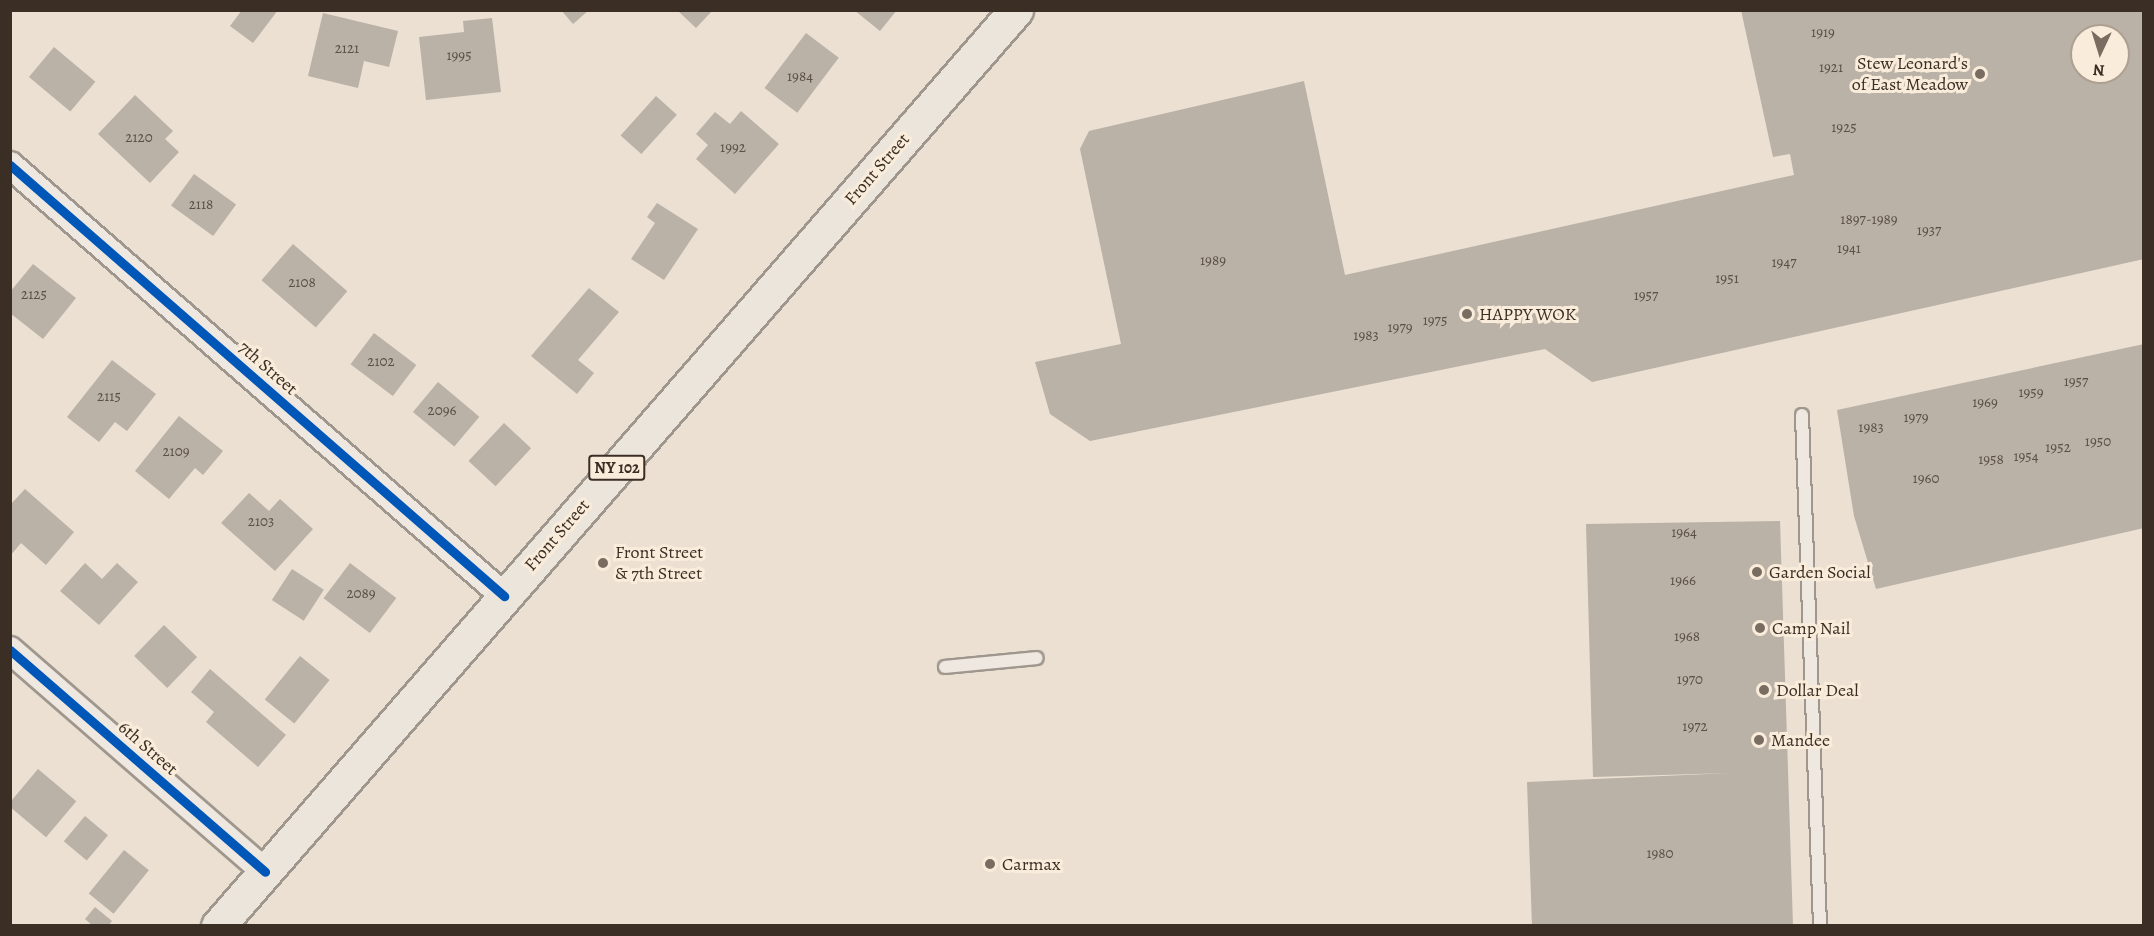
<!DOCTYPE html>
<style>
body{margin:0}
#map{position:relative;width:2154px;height:936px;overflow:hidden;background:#ebe0d1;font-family:Alegreya,serif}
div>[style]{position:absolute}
.building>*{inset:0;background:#bab1a7;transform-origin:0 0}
.roads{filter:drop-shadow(2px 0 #9f978d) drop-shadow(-2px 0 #9f978d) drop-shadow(0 2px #9f978d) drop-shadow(0 -2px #9f978d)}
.lane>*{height:12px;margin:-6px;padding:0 6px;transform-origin:6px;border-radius:6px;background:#eee8e1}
.street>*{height:26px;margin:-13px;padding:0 13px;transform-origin:13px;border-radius:13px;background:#eee8e1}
.primary>*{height:33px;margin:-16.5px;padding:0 16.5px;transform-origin:16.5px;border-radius:16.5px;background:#ece5dc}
.cycleway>*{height:9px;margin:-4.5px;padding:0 4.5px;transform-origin:4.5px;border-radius:4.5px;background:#0057b8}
.dots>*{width:16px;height:16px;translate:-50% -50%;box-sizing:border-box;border:3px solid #f9ecda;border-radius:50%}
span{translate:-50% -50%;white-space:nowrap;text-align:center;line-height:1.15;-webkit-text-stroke:6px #f9ecda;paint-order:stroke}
.number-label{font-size:15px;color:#5b4f46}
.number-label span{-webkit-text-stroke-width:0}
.shield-label span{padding:2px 4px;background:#f9ecda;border:2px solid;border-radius:4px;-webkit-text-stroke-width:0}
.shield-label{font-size:16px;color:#3b2e25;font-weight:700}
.poi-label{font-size:18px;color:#3b2e25}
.right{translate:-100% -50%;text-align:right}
.left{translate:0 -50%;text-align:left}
.street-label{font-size:18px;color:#3b2e25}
.frame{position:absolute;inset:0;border:12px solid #3b2e25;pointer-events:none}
.north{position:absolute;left:2070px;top:24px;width:60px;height:60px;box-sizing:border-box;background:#f9ecda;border:2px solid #ada092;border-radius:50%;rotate:184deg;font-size:16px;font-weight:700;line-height:24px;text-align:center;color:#3b2e25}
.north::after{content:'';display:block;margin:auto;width:21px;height:27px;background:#796c61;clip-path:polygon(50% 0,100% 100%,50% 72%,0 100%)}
</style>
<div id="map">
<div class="building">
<i style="clip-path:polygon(242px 10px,278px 10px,253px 43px,230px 26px)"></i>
<i style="clip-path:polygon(561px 10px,589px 10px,573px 24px)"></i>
<i style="clip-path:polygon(677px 10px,713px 10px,696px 28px)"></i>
<i style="clip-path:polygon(854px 10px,897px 10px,880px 31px)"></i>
<i style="clip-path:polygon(evenodd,1741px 10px,2144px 10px,2144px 259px,1592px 382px,1545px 349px,1090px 441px,1050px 414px,1035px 362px,1121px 344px,1080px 149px,1089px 131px,1304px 81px,1345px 275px,1794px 175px,1790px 154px,1773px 157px,1741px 10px,2082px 36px,2118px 36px,2118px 72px,2082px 72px,2082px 36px)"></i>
<i style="clip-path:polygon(323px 13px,398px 31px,389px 67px,364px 61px,358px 88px,308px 76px)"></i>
<i style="clip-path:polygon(492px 18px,501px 92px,426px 100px,419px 37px,464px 32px,463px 21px)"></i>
<i style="left:806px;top:33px;width:41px;height:69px;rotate:37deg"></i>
<i style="left:54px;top:47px;width:54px;height:39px;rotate:40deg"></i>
<i style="clip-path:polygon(135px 95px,173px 131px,165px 139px,179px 152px,150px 183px,98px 134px)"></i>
<i style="left:656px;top:96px;width:28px;height:53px;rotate:42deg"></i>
<i style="clip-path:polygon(741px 111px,779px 144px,735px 194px,696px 159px,708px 145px,696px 134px,715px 112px,730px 124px)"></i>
<i style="left:194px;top:174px;width:52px;height:39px;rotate:36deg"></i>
<i style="clip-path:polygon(657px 203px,698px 229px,664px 280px,631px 259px,655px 223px,647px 217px)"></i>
<i style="left:293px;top:244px;width:72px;height:48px;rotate:41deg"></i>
<i style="clip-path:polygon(33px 264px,76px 298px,43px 339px,10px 313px,10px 292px)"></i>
<i style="clip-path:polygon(589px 288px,619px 312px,578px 360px,594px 373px,577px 394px,531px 356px)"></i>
<i style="left:374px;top:333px;width:53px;height:39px;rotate:37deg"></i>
<i style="clip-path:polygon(2144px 344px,2144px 528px,1876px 589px,1854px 516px,1837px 410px)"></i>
<i style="clip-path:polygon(112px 360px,156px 394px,127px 431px,115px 422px,99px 442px,67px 417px)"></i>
<i style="left:438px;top:382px;width:54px;height:39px;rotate:40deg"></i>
<i style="clip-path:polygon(179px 416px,223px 451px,203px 475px,195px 468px,169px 499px,135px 471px)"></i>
<i style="left:504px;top:423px;width:37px;height:52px;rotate:43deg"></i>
<i style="clip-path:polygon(25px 489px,74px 532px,46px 565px,21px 543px,10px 556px,10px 505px)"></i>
<i style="clip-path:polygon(249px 493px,269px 511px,280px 499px,313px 529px,275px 571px,221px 523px)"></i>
<i style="clip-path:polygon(1780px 521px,1793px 926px,1532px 926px,1527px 782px,1731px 773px,1593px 777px,1586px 524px)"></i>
<i style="clip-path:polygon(85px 563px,102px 579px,117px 563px,138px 582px,99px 625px,60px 591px)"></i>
<i style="left:350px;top:563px;width:58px;height:44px;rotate:37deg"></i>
<i style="left:292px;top:569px;width:38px;height:37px;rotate:33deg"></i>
<i style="left:164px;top:625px;width:46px;height:43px;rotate:44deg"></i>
<i style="left:300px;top:656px;width:38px;height:56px;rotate:39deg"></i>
<i style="clip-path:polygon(210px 669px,286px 735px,258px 767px,206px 722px,214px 712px,191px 692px)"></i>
<i style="left:38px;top:769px;width:50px;height:47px;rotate:40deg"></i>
<i style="left:85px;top:816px;width:30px;height:33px;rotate:40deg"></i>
<i style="left:124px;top:850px;width:32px;height:56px;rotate:39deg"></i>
<i style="clip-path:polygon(95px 907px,112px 921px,108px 926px,93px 926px,85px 919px)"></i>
</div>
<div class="roads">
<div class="lane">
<i style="left:1802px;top:415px;width:511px;rotate:87.98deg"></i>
<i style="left:945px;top:667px;width:92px;rotate:-5.6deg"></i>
</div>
<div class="street">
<i style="left:10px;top:165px;width:656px;rotate:41.1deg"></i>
<i style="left:10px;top:650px;width:338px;rotate:41deg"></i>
</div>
<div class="primary">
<i style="left:218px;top:926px;width:1215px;rotate:-48.94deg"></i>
</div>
</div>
<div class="cycleway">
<i style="left:10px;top:165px;width:656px;rotate:41.1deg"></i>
<i style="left:10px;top:650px;width:338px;rotate:41deg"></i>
</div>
<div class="dots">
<i style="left:1980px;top:74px;background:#796c61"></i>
<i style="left:1467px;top:314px;background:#796c61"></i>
<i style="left:603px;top:563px;background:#796c61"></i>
<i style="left:1757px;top:572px;background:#796c61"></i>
<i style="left:1760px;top:628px;background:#796c61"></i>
<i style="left:1764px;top:690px;background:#796c61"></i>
<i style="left:1759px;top:740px;background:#796c61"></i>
<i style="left:990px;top:864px;background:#796c61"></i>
</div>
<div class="number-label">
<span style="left:1823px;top:33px">1919</span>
<span style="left:347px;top:49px">2121</span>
<span style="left:459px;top:56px">1995</span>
<span style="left:1831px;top:68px">1921</span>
<span style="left:800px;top:77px">1984</span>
<span style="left:1844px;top:128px">1925</span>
<span style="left:139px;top:138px">2120</span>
<span style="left:733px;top:148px">1992</span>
<span style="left:201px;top:205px">2118</span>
<span style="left:1869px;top:220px">1897-1989</span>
<span style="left:1929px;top:231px">1937</span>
<span style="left:1849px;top:249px">1941</span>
<span style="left:1213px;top:261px">1989</span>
<span style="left:1784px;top:263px">1947</span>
<span style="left:1727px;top:279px">1951</span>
<span style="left:302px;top:283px">2108</span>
<span style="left:34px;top:295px">2125</span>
<span style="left:1646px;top:296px">1957</span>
<span style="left:1435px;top:321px">1975</span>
<span style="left:1400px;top:328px">1979</span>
<span style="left:1366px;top:336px">1983</span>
<span style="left:381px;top:362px">2102</span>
<span style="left:2076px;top:382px">1957</span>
<span style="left:2031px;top:393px">1959</span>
<span style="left:109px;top:397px">2115</span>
<span style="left:1985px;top:403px">1969</span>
<span style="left:442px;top:411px">2096</span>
<span style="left:1916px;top:418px">1979</span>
<span style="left:1871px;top:428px">1983</span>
<span style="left:2098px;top:442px">1950</span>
<span style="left:2058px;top:448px">1952</span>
<span style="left:176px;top:452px">2109</span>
<span style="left:2026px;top:457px">1954</span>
<span style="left:1991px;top:460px">1958</span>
<span style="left:1926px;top:479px">1960</span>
<span style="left:261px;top:522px">2103</span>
<span style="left:1684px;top:533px">1964</span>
<span style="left:1683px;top:581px">1966</span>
<span style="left:361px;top:594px">2089</span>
<span style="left:1687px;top:637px">1968</span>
<span style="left:1690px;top:680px">1970</span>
<span style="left:1695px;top:727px">1972</span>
<span style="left:1660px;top:854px">1980</span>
</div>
<div class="shield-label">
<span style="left:617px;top:468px">NY 102</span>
</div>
<div class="poi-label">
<span class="right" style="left:1968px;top:74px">Stew Leonard's<br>of East Meadow</span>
<span class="left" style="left:1479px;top:314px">HAPPY WOK</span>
<span class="left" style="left:615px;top:563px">Front Street<br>&amp; 7th Street</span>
<span class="left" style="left:1769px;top:572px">Garden Social</span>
<span class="left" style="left:1772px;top:628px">Camp Nail</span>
<span class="left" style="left:1776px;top:690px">Dollar Deal</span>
<span class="left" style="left:1771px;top:740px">Mandee</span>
<span class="left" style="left:1002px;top:864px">Carmax</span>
</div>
<div class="street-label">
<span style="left:877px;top:169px;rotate:-49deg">Front Street</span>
<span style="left:268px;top:368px;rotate:41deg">7th Street</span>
<span style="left:557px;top:535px;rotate:-49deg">Front Street</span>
<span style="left:148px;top:748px;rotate:41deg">6th Street</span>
</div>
<div class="frame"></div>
<div class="north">N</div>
</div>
